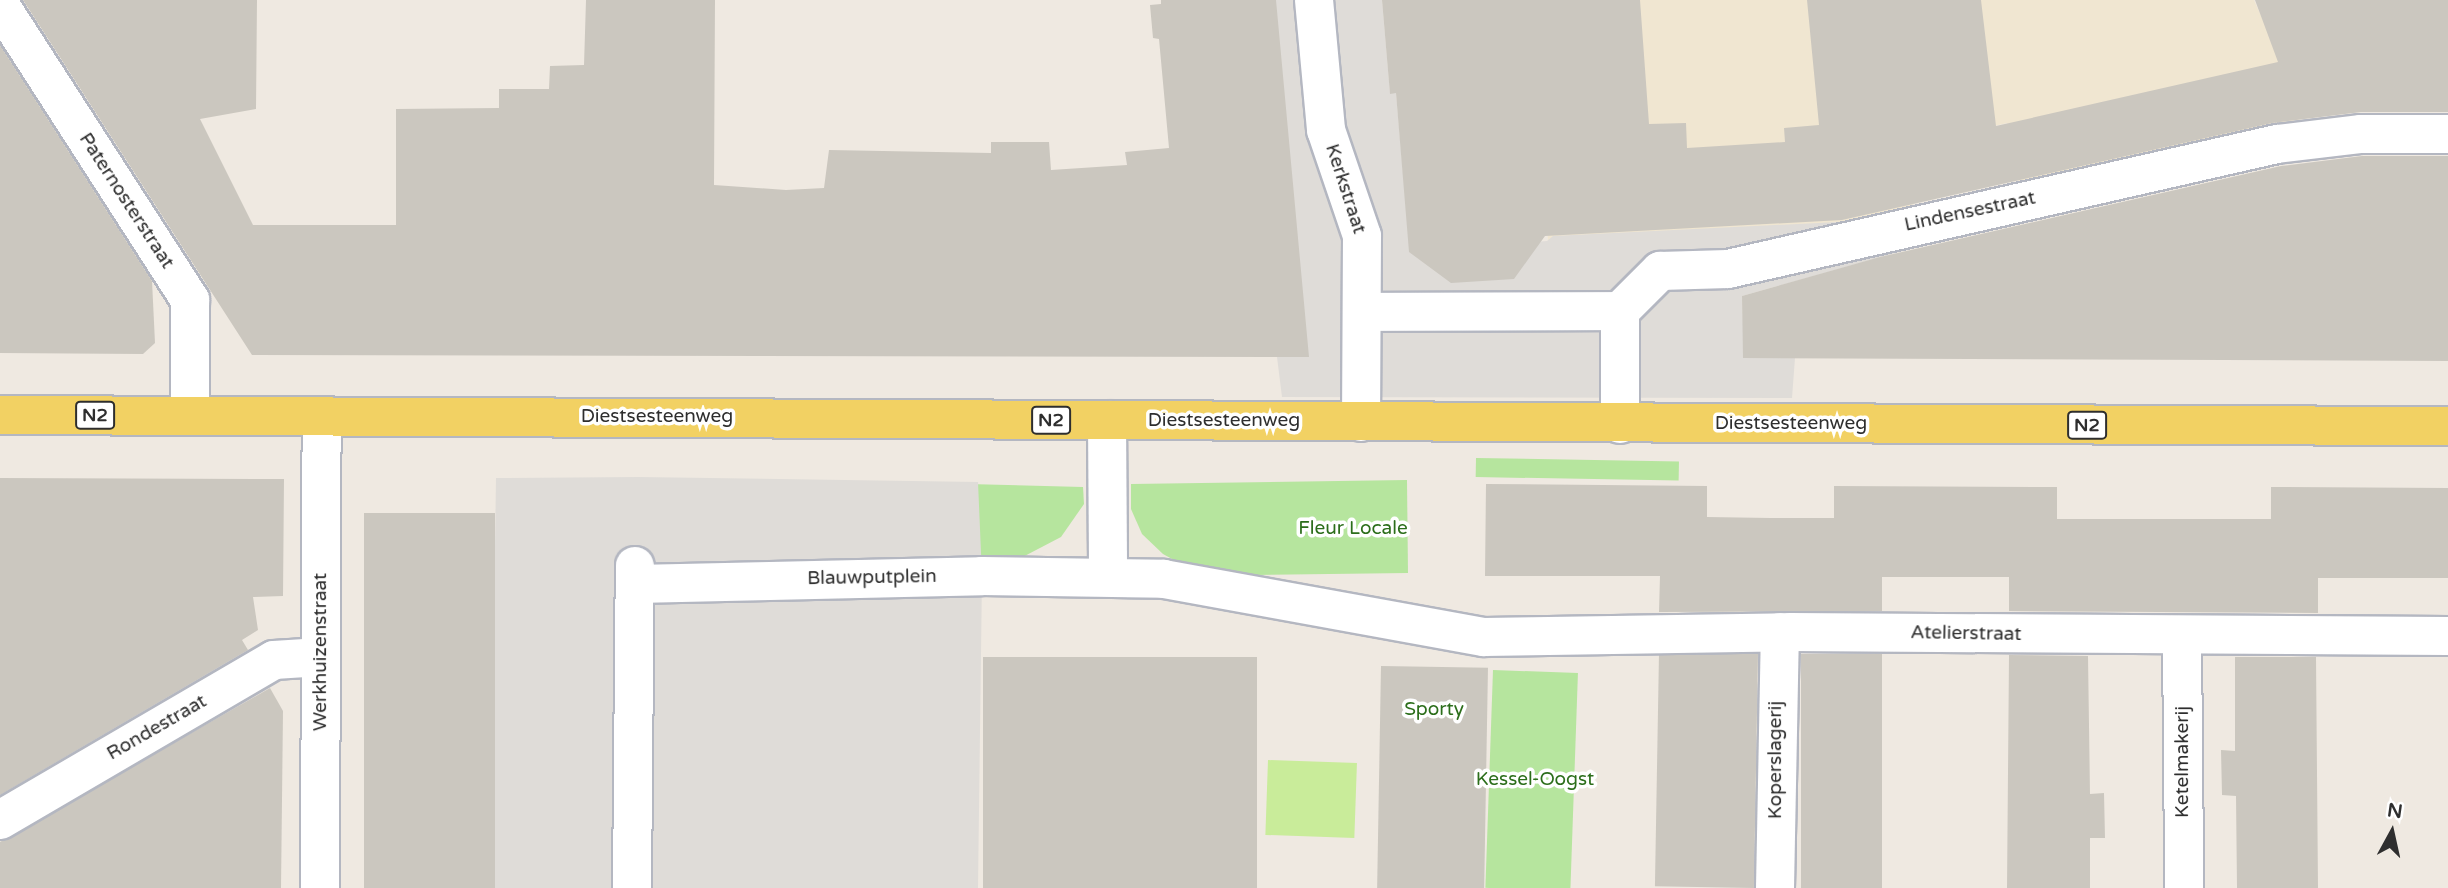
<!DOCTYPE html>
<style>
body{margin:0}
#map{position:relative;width:2448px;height:888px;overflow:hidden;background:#efe9e1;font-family:"Varela Round",sans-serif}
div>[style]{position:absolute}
.education>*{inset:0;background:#f0e6d1}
.green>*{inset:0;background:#b6e59e;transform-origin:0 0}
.pitch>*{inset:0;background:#c9ec9a;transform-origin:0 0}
.plaza>*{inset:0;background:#dfdcd8}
.building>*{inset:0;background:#cbc7bf;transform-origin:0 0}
.roads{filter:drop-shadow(2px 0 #b4b7c1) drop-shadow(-2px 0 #b4b7c1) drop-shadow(0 2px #b4b7c1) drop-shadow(0 -2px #b4b7c1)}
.minor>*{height:38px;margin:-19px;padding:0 19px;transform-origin:19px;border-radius:19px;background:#fff}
.major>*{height:38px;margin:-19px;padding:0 19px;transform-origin:19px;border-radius:19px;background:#f2d163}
span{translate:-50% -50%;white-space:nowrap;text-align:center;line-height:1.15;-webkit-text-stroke:7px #fff;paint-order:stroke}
.shield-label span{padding:2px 5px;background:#fff;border:2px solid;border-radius:5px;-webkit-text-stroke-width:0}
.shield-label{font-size:18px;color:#2e2e2e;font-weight:700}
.street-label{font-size:19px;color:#2e2e2e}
.park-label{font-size:19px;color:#2c6e1b}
.north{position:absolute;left:2357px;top:797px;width:70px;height:70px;-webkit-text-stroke:5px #fff;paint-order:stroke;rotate:8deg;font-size:19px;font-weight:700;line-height:28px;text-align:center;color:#2e2e2e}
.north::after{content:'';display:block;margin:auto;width:24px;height:32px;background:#2e2e2e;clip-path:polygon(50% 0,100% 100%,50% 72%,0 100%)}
</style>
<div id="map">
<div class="education">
<i style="clip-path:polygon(1534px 0,2254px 0,2276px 50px,2331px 112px,2019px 183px,2007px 123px,1933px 140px,1899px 85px,1913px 207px,1859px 221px,1548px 241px)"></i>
</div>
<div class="green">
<i style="left:1476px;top:458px;width:203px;height:19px;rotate:1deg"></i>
<i style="clip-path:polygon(806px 480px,1083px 487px,1084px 504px,1061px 537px,1011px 563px,805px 558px)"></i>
<i style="clip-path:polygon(1407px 480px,1408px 573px,1256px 575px,1192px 570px,1163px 554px,1142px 534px,1131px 509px,1131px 484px)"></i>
<i style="left:1493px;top:670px;width:85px;height:218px;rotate:2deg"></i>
</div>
<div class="pitch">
<i style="left:1268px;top:760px;width:89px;height:75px;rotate:2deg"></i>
</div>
<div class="plaza">
<i style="clip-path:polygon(1276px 0,1382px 0,1390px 93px,1396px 93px,1410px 253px,1547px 241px,1553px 236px,1859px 221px,1913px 207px,1910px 249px,1742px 296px,1744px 353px,1750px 358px,1795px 358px,1792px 398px,1282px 397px,1277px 357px)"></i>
<i style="clip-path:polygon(638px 477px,978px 482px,982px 576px,978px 888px,490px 888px,496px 478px)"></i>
</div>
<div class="building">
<i style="clip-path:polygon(23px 0,257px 0,256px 109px,200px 119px,253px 225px,396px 225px,396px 109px,499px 108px,499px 89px,549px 89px,550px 66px,584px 65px,586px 0,715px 0,714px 185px,786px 190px,824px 188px,829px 150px,991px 153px,991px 142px,1049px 142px,1051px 170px,1127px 165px,1125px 152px,1169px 148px,1159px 39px,1153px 38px,1150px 5px,1161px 4px,1161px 0,1276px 0,1309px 357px,252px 355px)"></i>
<i style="clip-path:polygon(1382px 0,1640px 0,1649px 124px,1686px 123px,1687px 148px,1785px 142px,1784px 128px,1819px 125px,1807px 0,1981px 0,1996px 126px,2278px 62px,2255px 0,2448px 0,2448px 112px,2361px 112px,2272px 123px,1842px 220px,1545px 236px,1514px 279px,1451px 283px,1409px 252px,1396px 93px,1390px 94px)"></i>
<i style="clip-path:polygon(0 45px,152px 281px,155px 343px,143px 354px,0 353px)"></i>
<i style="clip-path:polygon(2362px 156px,2448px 156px,2448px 361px,1743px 358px,1742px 296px,1880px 257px,2281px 166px)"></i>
<i style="clip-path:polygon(0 478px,284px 479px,283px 596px,253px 597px,258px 630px,242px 640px,248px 650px,0 795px)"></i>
<i style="clip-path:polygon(1486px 484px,1707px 486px,1707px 517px,1771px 518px,1834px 518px,1834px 486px,2057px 487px,2057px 519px,2271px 519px,2271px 487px,2448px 488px,2448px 578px,2318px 578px,2318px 613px,2009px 611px,2009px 577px,1882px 577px,1882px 611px,1659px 612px,1660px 576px,1485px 576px)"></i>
<i style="left:364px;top:513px;width:131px;height:375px"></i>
<i style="left:1758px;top:654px;width:234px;height:99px;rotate:91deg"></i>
<i style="left:1801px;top:654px;width:81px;height:234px"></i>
<i style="clip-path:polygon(2009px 655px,2088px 656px,2090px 794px,2104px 793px,2105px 838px,2090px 838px,2090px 888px,2007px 888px)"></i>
<i style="left:983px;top:657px;width:274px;height:231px"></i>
<i style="clip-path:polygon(2235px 657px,2316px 657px,2318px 888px,2237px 888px,2236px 796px,2222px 795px,2221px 750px,2235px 751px)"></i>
<i style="left:1381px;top:666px;width:107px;height:222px;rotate:1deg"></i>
<i style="clip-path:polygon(270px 688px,283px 711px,281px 888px,0 888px,0 842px)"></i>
</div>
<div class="roads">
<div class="minor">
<i style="left:1314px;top:0;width:131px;rotate:84.7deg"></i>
<i style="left:1326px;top:130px;width:112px;rotate:71.2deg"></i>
<i style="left:1362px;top:236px;width:186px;rotate:90.3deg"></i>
<i style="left:0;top:5px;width:351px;rotate:57.2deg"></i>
<i style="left:190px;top:300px;width:116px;rotate:90deg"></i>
<i style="left:1362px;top:312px;width:258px;rotate:-0.2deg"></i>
<i style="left:1107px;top:420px;width:157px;rotate:89.6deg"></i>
<i style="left:1620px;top:424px;width:113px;rotate:-90deg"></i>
<i style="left:1620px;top:311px;width:57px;rotate:-45deg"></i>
<i style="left:1660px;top:271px;width:68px;rotate:-1.7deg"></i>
<i style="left:1728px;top:269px;width:563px;rotate:-12.83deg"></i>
<i style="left:2277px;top:144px;width:85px;rotate:-6.8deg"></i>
<i style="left:2361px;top:134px;width:87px"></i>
<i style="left:636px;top:584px;width:346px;rotate:-1.3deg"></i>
<i style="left:982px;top:576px;width:182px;rotate:0.9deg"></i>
<i style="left:1164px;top:579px;width:325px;rotate:10.3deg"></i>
<i style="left:1484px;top:637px;width:306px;rotate:-0.9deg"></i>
<i style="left:1790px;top:632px;width:658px;rotate:0.35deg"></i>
<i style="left:2182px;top:636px;width:252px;rotate:89.5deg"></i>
<i style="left:0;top:820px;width:317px;rotate:-30.3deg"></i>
<i style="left:274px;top:660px;width:47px;rotate:-3.7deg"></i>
<i style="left:320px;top:888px;width:472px;rotate:-89.8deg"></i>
<i style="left:632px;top:888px;width:322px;rotate:-89.5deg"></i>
<i style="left:1775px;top:888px;width:256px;rotate:-88.9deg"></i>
</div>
<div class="major">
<i style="left:0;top:415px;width:2448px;rotate:0.26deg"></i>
</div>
</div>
<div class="shield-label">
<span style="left:95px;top:415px">N2</span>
<span style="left:1051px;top:420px">N2</span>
<span style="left:2087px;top:425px">N2</span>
</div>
<div class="street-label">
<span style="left:1345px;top:189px;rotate:72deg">Kerkstraat</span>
<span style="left:126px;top:201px;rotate:57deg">Paternosterstraat</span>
<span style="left:1970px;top:212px;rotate:-12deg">Lindensestraat</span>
<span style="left:657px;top:417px">Diestsesteenweg</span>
<span style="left:1224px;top:421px">Diestsesteenweg</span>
<span style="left:1791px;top:424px">Diestsesteenweg</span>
<span style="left:872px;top:578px;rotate:-1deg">Blauwputplein</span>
<span style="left:1966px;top:634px;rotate:1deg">Atelierstraat</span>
<span style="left:321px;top:652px;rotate:-90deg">Werkhuizenstraat</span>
<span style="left:157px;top:728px;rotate:-30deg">Rondestraat</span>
<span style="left:1776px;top:760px;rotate:-90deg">Koperslagerij</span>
<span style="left:2183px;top:762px;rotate:-90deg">Ketelmakerij</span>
</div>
<div class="park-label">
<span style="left:1353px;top:529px">Fleur Locale</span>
<span style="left:1434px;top:710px">Sporty</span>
<span style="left:1535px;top:780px">Kessel-Oogst</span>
</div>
<div class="north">N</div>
</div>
